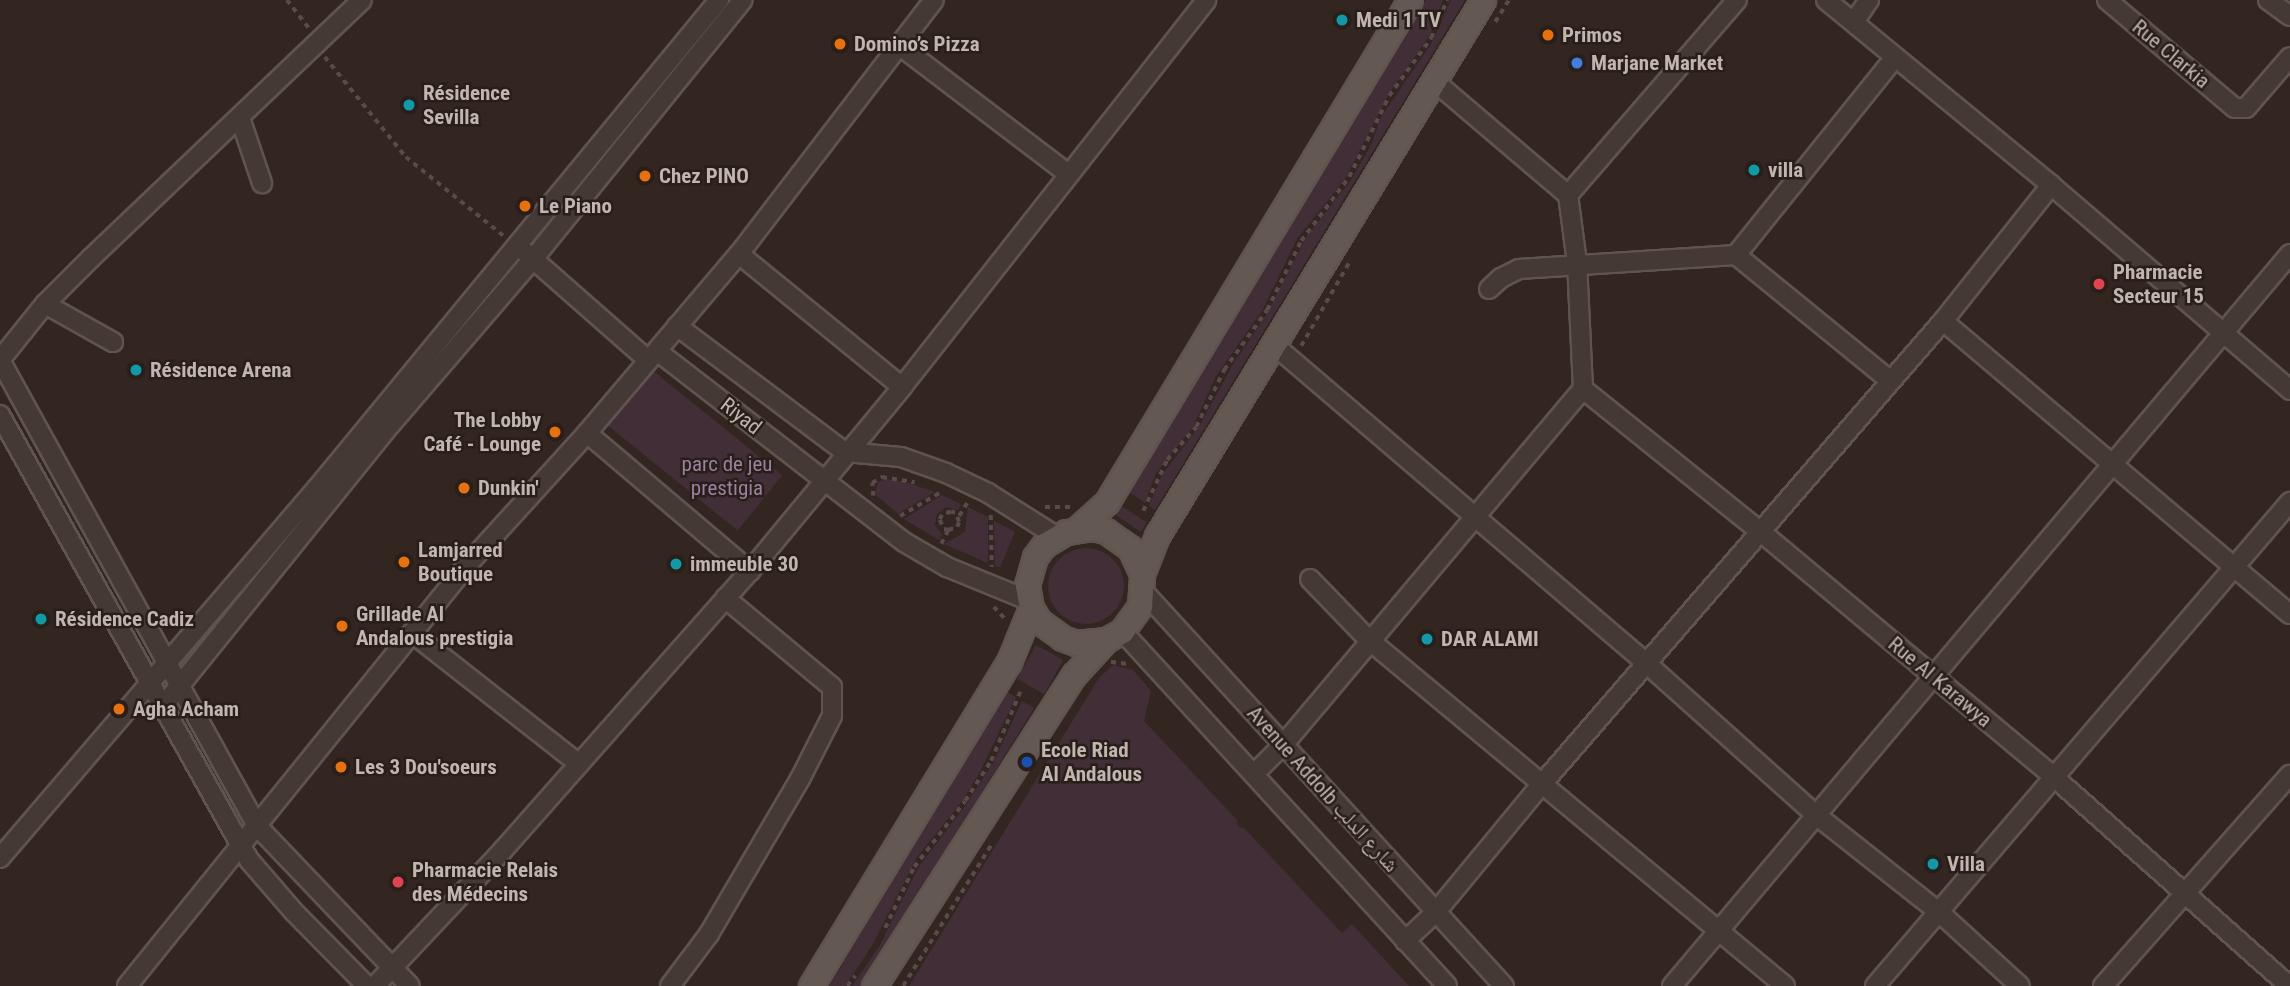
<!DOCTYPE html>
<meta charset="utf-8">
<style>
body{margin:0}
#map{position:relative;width:2290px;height:986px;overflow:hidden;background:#332621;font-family:"Roboto Condensed","Noto Naskh Arabic",sans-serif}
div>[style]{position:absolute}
.green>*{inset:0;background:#422e37;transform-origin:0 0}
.round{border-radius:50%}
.path>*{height:3.5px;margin-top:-1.75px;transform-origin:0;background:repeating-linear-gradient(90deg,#5b4a4c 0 5px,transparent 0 10px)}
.roads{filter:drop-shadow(2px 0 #5f544f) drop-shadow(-2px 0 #5f544f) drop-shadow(0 2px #5f544f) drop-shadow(0 -2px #5f544f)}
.minor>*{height:18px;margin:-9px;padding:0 9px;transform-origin:9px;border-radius:9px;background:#443934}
.major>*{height:23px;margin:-11.5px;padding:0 11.5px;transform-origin:11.5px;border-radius:11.5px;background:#645852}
.dots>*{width:19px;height:19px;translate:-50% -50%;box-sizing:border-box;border:4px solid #281e1a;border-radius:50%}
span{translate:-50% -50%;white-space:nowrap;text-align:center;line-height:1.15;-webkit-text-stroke:5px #281e1a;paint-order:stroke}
.poi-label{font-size:21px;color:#c1b5ae;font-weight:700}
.left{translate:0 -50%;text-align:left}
.right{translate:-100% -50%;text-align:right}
.street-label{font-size:21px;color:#c1b5ae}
.park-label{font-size:21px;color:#9d809f}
</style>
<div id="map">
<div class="green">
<i style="clip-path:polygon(1426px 0,1443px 0,1430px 35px,1390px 92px,1345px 179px,1297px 239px,1262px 311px,1216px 376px,1193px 427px,1156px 473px,1145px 503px,1129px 492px)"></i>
<i style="clip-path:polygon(1451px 0,1465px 0,1155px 510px,1149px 506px,1162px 475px,1200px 425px,1233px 364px,1265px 317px,1307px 236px,1351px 180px,1371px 145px,1381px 117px,1431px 44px)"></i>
<i style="left:651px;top:369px;width:169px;height:71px;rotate:39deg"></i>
<i style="clip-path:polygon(886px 479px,908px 483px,935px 492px,898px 514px,875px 494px,878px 482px)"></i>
<i style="clip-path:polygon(942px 495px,961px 504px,958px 510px,946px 507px,937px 514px,935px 525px,942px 534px,939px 540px,904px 519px)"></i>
<i style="left:1122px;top:506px;width:30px;height:11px;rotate:34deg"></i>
<i style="clip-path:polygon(968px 507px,988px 517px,988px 563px,944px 544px,965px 532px)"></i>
<i style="clip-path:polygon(994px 521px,1015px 532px,1000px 567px,995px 566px)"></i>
<i class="round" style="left:1048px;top:548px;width:76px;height:76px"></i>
<i style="left:1036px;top:645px;width:31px;height:39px;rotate:29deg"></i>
<i style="clip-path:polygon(1113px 665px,1133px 670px,1151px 691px,1144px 721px,1237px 820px,1238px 827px,1244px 828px,1342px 933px,1352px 924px,1409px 986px,909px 986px,1099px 678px)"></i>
<i style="clip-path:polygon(1007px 692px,1016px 697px,981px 770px,963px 800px,917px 857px,873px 944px,849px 981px,845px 986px,829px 986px)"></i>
<i style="clip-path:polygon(1022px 701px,1034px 708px,863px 986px,852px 986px,880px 945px,918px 868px,965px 806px,993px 763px)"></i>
</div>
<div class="path">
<i style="left:287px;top:0;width:36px;rotate:52deg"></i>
<i style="left:1495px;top:22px;width:26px;rotate:-58deg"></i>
<i style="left:325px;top:57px;width:129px;rotate:51deg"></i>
<i style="left:406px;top:157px;width:127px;rotate:38.9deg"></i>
<i style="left:1301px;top:346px;width:100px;rotate:-60.1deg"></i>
<i style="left:873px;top:496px;width:13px;rotate:-94deg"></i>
<i style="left:872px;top:483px;width:12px;rotate:-31deg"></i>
<i style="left:882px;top:477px;width:33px;rotate:9deg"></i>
<i style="left:1045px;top:507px;width:26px"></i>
<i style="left:1143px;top:511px;width:56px;rotate:-64.8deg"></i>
<i style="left:1167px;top:460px;width:44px;rotate:-48.7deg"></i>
<i style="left:1196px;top:427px;width:64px;rotate:-63.8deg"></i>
<i style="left:1224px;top:370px;width:74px;rotate:-54.4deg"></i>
<i style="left:1267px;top:310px;width:77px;rotate:-63.8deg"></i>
<i style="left:1301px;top:241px;width:80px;rotate:-53.1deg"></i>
<i style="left:1349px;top:177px;width:90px;rotate:-63.7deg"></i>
<i style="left:1389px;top:96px;width:72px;rotate:-54.1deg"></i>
<i style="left:1431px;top:38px;width:41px;rotate:-67.2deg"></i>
<i style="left:991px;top:515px;width:52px;rotate:88.9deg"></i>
<i style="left:900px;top:516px;width:48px;rotate:-30.3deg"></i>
<i style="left:959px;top:516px;width:15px;rotate:-58deg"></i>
<i style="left:941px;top:544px;width:16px;rotate:-63deg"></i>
<i style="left:948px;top:530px;width:9px;rotate:-18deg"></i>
<i style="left:957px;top:527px;width:5px;rotate:-68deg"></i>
<i style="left:959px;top:522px;width:10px;rotate:-114deg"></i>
<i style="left:955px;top:513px;width:4px;rotate:-166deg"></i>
<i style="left:951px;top:512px;width:9px;rotate:162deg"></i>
<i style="left:942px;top:515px;width:5px;rotate:112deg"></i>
<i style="left:940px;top:520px;width:10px;rotate:66deg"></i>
<i style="left:944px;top:529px;width:4px;rotate:14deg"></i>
<i style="left:994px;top:607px;width:16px;rotate:47deg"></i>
<i style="left:1111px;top:662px;width:17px;rotate:7deg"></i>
<i style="left:885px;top:928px;width:68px;rotate:-64.6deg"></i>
<i style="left:914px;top:867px;width:83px;rotate:-52.3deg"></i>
<i style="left:965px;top:801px;width:48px;rotate:-57deg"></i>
<i style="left:991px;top:761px;width:75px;rotate:-67.2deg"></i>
<i style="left:847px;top:986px;width:13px;rotate:-51deg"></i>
<i style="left:903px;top:986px;width:166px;rotate:-58deg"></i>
</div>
<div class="roads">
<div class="minor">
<i style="left:1826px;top:0;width:291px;rotate:39.4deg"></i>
<i style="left:2051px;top:185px;width:315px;rotate:40.6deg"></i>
<i style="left:2107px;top:0;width:167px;rotate:40.2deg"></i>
<i style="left:2235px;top:108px;width:11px"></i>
<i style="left:2246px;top:108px;width:67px;rotate:-49.2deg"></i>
<i style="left:2268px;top:0;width:27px;rotate:36deg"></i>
<i style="left:1854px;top:22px;width:27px;rotate:-56deg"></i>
<i style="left:899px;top:45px;width:211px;rotate:37.3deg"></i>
<i style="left:240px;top:118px;width:69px;rotate:71.3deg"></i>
<i style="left:1568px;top:195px;width:258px;rotate:-49.1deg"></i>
<i style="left:525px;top:252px;width:164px;rotate:41.3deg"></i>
<i style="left:739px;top:254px;width:210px;rotate:39.2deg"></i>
<i style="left:1736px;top:255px;width:254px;rotate:-51.2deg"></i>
<i style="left:1489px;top:289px;width:16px;rotate:-43deg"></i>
<i style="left:1501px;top:278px;width:20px;rotate:-27deg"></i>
<i style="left:1519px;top:269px;width:217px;rotate:-3.7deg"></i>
<i style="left:1736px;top:255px;width:198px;rotate:39.2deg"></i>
<i style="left:45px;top:304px;width:78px;rotate:29.2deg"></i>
<i style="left:1943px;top:321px;width:454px;rotate:40.2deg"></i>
<i style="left:677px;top:326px;width:210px;rotate:36.9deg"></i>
<i style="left:845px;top:452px;width:56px;rotate:5.1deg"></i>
<i style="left:901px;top:457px;width:48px;rotate:19.6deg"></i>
<i style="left:946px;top:473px;width:47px;rotate:25.5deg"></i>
<i style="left:988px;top:493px;width:80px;rotate:32.3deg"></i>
<i style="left:1274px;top:345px;width:489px;rotate:40.5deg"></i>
<i style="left:1646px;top:663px;width:228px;rotate:41.8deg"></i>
<i style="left:1816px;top:815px;width:158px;rotate:38.3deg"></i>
<i style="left:1940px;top:913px;width:108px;rotate:42.4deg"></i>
<i style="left:657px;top:351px;width:312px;rotate:37.7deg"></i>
<i style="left:904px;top:542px;width:50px;rotate:30.2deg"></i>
<i style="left:947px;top:567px;width:87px;rotate:22.2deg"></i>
<i style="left:0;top:360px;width:532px;rotate:61.12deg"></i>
<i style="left:257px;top:826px;width:221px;rotate:46.3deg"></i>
<i style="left:0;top:360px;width:72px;rotate:-51.2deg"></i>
<i style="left:45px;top:304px;width:65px;rotate:-45deg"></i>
<i style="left:91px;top:258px;width:374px;rotate:-43.6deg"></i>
<i style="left:1583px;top:389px;width:228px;rotate:38.8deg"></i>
<i style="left:1761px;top:532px;width:383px;rotate:39.9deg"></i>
<i style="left:2055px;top:778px;width:313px;rotate:41.6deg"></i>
<i style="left:0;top:415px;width:510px;rotate:60.77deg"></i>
<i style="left:249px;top:860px;width:67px;rotate:49.2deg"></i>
<i style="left:293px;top:911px;width:105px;rotate:45.4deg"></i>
<i style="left:587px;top:433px;width:214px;rotate:40.3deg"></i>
<i style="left:1310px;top:579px;width:85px;rotate:46deg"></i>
<i style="left:1369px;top:640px;width:541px;rotate:39.75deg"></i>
<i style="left:1143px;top:591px;width:535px;rotate:47.58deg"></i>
<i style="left:1122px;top:631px;width:481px;rotate:47.5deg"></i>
<i style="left:412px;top:633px;width:211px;rotate:38.1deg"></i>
<i style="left:164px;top:705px;width:361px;rotate:-51.1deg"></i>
<i style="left:391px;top:424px;width:218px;rotate:-49.3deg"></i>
<i style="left:533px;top:259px;width:333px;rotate:-51deg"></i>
<i style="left:1254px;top:774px;width:41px;rotate:-45deg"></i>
<i style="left:1283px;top:745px;width:466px;rotate:-49.9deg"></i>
<i style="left:1583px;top:389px;width:126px;rotate:-92.7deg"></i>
<i style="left:1577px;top:263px;width:69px;rotate:-97.5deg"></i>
<i style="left:1568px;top:195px;width:176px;rotate:-139.6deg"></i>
<i style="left:0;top:858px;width:489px;rotate:-49.4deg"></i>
<i style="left:318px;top:487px;width:631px;rotate:-50.53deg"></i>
<i style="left:1405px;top:941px;width:41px;rotate:-43deg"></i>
<i style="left:1435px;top:913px;width:166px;rotate:-50.4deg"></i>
<i style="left:1541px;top:785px;width:614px;rotate:-49.1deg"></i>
<i style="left:1943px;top:321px;width:174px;rotate:-51.5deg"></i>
<i style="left:127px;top:986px;width:543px;rotate:-51.06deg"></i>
<i style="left:468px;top:564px;width:177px;rotate:-47.7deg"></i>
<i style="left:587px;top:433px;width:235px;rotate:-49.7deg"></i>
<i style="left:739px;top:254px;width:320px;rotate:-52.5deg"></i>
<i style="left:375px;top:986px;width:187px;rotate:-46.7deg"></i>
<i style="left:503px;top:850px;width:373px;rotate:-48.5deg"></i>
<i style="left:750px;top:571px;width:239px;rotate:-50.4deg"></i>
<i style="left:902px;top:387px;width:492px;rotate:-51.8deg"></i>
<i style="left:670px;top:986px;width:65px;rotate:-53.1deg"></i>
<i style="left:709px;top:934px;width:180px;rotate:-59.6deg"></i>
<i style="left:800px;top:779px;width:71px;rotate:-63.1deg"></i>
<i style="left:832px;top:716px;width:29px;rotate:-90deg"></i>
<i style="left:832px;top:687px;width:139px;rotate:-140.2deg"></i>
<i style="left:1672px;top:986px;width:958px;rotate:-49.83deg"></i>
<i style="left:1875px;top:986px;width:638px;rotate:-49.39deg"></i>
<i style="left:2103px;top:986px;width:282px;rotate:-48.5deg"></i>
</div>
<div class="major">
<i style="left:1077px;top:529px;width:40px;rotate:-42deg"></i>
<i style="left:1107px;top:502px;width:586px;rotate:-58.89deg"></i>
<i style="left:1142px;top:574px;width:41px;rotate:-68.5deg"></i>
<i style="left:1157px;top:536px;width:627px;rotate:-58.69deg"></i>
<i style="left:811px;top:986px;width:380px;rotate:-58.6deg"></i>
<i style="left:1009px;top:662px;width:58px;rotate:-67.8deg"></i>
<i style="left:874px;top:986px;width:370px;rotate:-57.3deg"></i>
<i style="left:1074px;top:675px;width:47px;rotate:-47.6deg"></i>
<i style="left:1106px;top:640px;width:18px;rotate:-29deg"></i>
<i style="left:1122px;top:631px;width:31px;rotate:-54deg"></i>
<i style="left:1140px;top:606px;width:32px;rotate:-86deg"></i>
<i style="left:1142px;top:574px;width:29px;rotate:-115deg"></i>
<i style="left:1130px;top:548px;width:29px;rotate:-145deg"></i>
<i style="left:1106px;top:531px;width:14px;rotate:-168deg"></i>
<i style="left:1092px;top:528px;width:26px;rotate:171deg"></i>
<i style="left:1066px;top:532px;width:26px;rotate:149deg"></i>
<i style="left:1044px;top:545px;width:15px;rotate:127deg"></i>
<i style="left:1035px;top:557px;width:29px;rotate:106deg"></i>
<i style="left:1027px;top:585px;width:23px;rotate:80deg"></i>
<i style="left:1031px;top:608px;width:15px;rotate:58deg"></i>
<i style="left:1039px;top:621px;width:29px;rotate:36deg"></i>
<i style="left:1062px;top:638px;width:15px;rotate:20deg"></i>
<i style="left:1076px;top:643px;width:30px;rotate:-6deg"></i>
</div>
</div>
<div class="dots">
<i style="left:1342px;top:20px;background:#0f9aa8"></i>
<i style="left:1548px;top:35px;background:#e8710a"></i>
<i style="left:840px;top:44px;background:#e8710a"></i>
<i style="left:1577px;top:63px;background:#3f7fe0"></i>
<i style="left:409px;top:105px;background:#0f9aa8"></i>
<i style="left:1754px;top:170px;background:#0f9aa8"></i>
<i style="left:645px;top:176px;background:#e8710a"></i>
<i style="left:525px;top:206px;background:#e8710a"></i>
<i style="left:2099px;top:284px;background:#e0444e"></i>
<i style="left:136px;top:370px;background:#0f9aa8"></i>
<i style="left:555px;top:432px;background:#e8710a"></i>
<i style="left:464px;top:488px;background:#e8710a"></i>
<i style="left:404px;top:562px;background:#e8710a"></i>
<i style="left:676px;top:564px;background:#0f9aa8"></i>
<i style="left:41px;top:619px;background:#0f9aa8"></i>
<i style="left:342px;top:626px;background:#e8710a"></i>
<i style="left:1427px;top:639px;background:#0f9aa8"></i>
<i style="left:119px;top:709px;background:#e8710a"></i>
<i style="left:1027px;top:762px;background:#1a4fb4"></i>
<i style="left:341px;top:767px;background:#e8710a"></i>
<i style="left:1933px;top:864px;background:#0f9aa8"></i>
<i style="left:398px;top:882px;background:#e0444e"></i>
</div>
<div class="poi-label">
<span class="left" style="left:1356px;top:20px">Medi 1 TV</span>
<span class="left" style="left:1562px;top:35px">Primos</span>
<span class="left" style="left:854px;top:44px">Domino’s Pizza</span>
<span class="left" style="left:1591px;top:63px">Marjane Market</span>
<span class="left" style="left:423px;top:105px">Résidence<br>Sevilla</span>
<span class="left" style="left:1768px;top:170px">villa</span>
<span class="left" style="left:659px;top:176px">Chez PINO</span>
<span class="left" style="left:539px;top:206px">Le Piano</span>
<span class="left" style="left:2113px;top:284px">Pharmacie<br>Secteur 15</span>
<span class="left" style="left:150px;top:370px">Résidence Arena</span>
<span class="right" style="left:541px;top:432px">The Lobby<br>Café - Lounge</span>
<span class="left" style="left:478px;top:488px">Dunkin'</span>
<span class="left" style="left:418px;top:562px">Lamjarred<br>Boutique</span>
<span class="left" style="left:690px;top:564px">immeuble 30</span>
<span class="left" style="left:356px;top:626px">Grillade Al<br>Andalous prestigia</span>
<span class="left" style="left:55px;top:619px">Résidence Cadiz</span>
<span class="left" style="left:1441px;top:639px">DAR ALAMI</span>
<span class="left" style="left:133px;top:709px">Agha Acham</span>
<span class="left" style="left:1041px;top:762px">Ecole Riad<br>Al Andalous</span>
<span class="left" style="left:355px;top:767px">Les 3 Dou'soeurs</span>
<span class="left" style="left:1947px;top:864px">Villa</span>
<span class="left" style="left:412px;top:882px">Pharmacie Relais<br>des Médecins</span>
</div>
<div class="street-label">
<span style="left:2171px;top:54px;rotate:40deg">Rue Clarkia</span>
<span style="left:741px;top:416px;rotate:38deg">Riyad</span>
<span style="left:1940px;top:682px;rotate:40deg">Rue Al Karawya</span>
<span style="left:1323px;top:789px;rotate:48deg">Avenue Addolb شارع الدلب</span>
</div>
<div class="park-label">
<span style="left:727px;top:476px">parc de jeu<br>prestigia</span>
</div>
</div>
